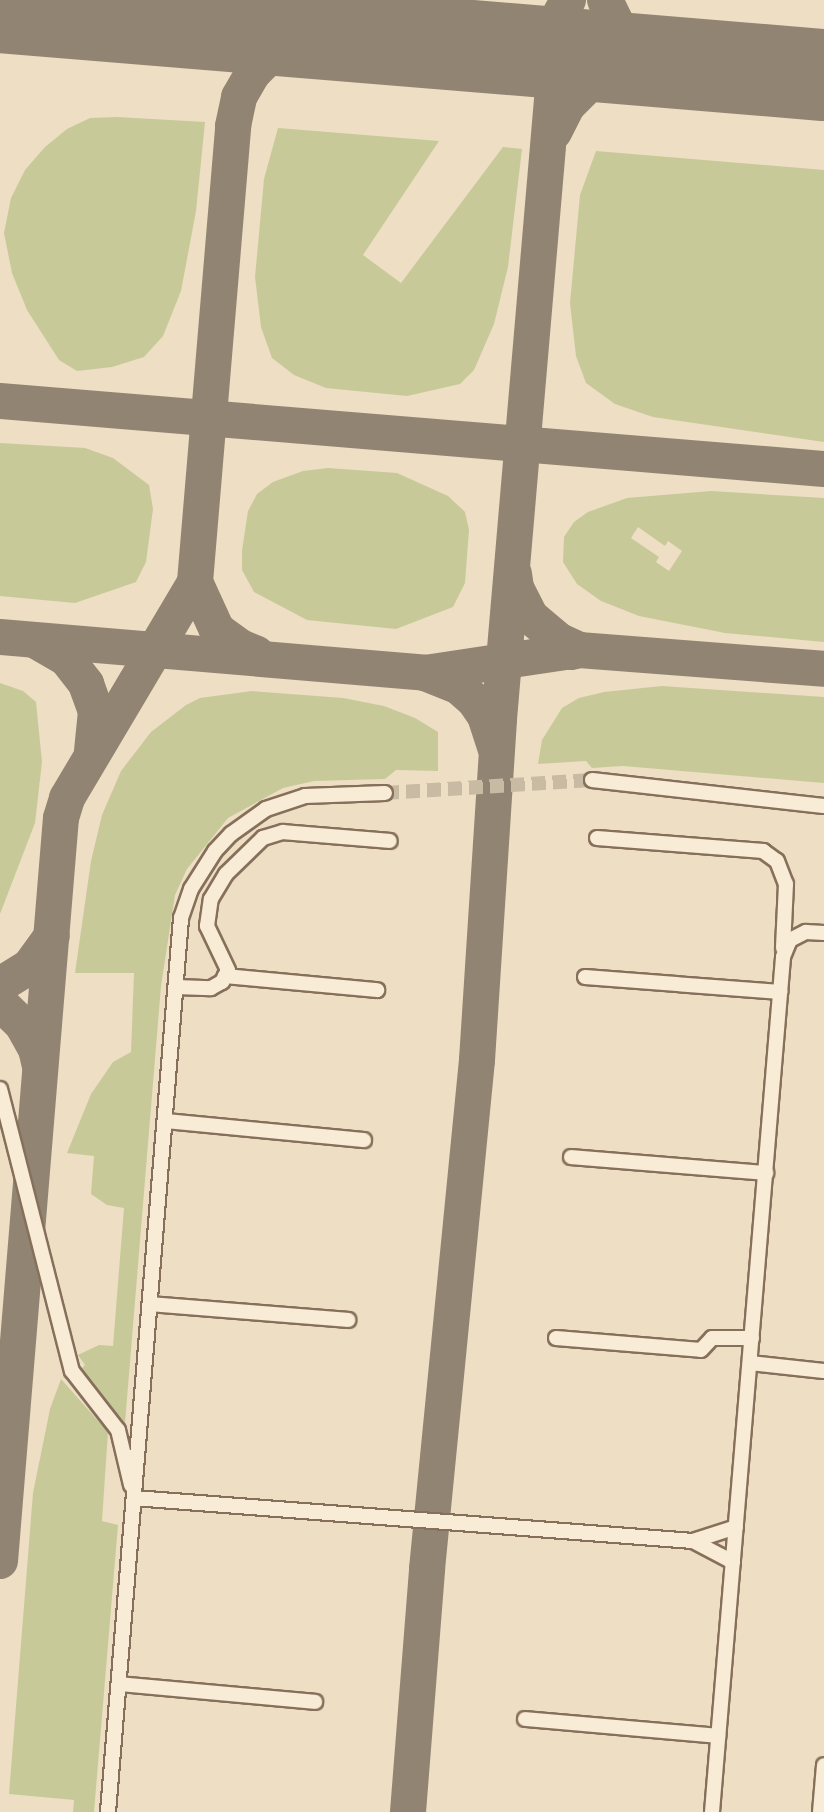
<!DOCTYPE html>
<style>
body{margin:0}
#map{position:relative;width:824px;height:1812px;overflow:hidden;background:#eddec4;font-family:Literata,serif}
div>[style]{position:absolute}
.green>*{inset:0;background:#c7ca98}
.taxiway>*{height:36px;margin:-18px;padding:0 18px;transform-origin:18px;border-radius:18px;background:#928472}
.runway>*{height:92px;margin:-46px;padding:0 46px;transform-origin:46px;border-radius:46px;background:#928472}
.minor-tunnel>*{height:14px;margin-top:-7px;transform-origin:0;background:repeating-linear-gradient(90deg,#c9baa3 0 14px,transparent 0 21px)}
.roads{filter:drop-shadow(2px 0 #87705b) drop-shadow(-2px 0 #87705b) drop-shadow(0 2px #87705b) drop-shadow(0 -2px #87705b)}
.minor>*{height:14px;margin:-7px;padding:0 7px;transform-origin:7px;border-radius:7px;background:#f8ecd7}
span{translate:-50% -50%;white-space:nowrap;text-align:center;line-height:1.15;-webkit-text-stroke:6px #f4e9d3;paint-order:stroke}
</style>
<div id="map">
<div class="green">
<i style="clip-path:polygon(117px 117px,205px 122px,196px 211px,181px 291px,163px 336px,144px 357px,112px 367px,77px 371px,59px 360px,27px 310px,12px 273px,4px 233px,11px 198px,25px 170px,45px 147px,67px 129px,90px 118px)"></i>
<i style="clip-path:polygon(278px 128px,439px 141px,363px 255px,401px 283px,503px 147px,522px 149px,508px 267px,494px 324px,474px 370px,460px 384px,407px 396px,326px 388px,294px 375px,272px 358px,261px 327px,255px 277px,264px 179px)"></i>
<i style="clip-path:polygon(596px 151px,824px 170px,824px 442px,653px 417px,615px 404px,586px 383px,576px 356px,570px 303px,580px 195px)"></i>
<i style="clip-path:polygon(0 443px,85px 448px,113px 458px,149px 485px,153px 509px,146px 562px,136px 582px,75px 603px,0 596px)"></i>
<i style="clip-path:polygon(328px 468px,397px 473px,448px 496px,465px 512px,469px 530px,465px 583px,453px 607px,396px 629px,307px 620px,254px 592px,242px 570px,242px 551px,248px 511px,257px 494px,273px 482px,303px 471px)"></i>
<i style="clip-path:polygon(evenodd,711px 491px,824px 498px,824px 642px,725px 633px,639px 616px,601px 601px,577px 584px,563px 562px,564px 537px,574px 522px,588px 512px,627px 498px,711px 491px,638px 527px,665px 546px,668px 541px,682px 551px,669px 571px,656px 562px,659px 557px,631px 538px,638px 527px)"></i>
<i style="clip-path:polygon(0 683px,23px 691px,36px 702px,42px 762px,35px 823px,0 914px)"></i>
<i style="clip-path:polygon(662px 686px,824px 697px,824px 783px,623px 766px,592px 768px,586px 761px,538px 764px,542px 740px,562px 708px,579px 698px,604px 692px)"></i>
<i style="clip-path:polygon(252px 691px,343px 698px,384px 706px,415px 718px,438px 732px,438px 771px,396px 770px,385px 779px,314px 781px,283px 788px,228px 818px,187px 869px,175px 895px,161px 986px,124px 1435px,75px 1375px,85px 1365px,78px 1355px,99px 1345px,113px 1346px,124px 1208px,107px 1205px,91px 1194px,94px 1156px,67px 1153px,91px 1094px,113px 1062px,131px 1052px,134px 973px,75px 973px,91px 861px,102px 815px,121px 771px,151px 732px,186px 705px,200px 698px)"></i>
<i style="clip-path:polygon(61px 1379px,108px 1432px,102px 1521px,118px 1525px,94px 1812px,73px 1812px,74px 1800px,9px 1794px,33px 1493px,50px 1409px)"></i>
</div>
<div class="taxiway">
<i style="left:605px;top:0;width:32px;rotate:64deg"></i>
<i style="left:619px;top:29px;width:25px;rotate:45deg"></i>
<i style="left:637px;top:47px;width:25px;rotate:29deg"></i>
<i style="left:659px;top:59px;width:25px;rotate:12deg"></i>
<i style="left:0;top:13px;width:97px;rotate:1.2deg"></i>
<i style="left:554px;top:132px;width:29px;rotate:-63deg"></i>
<i style="left:567px;top:106px;width:34px;rotate:-45deg"></i>
<i style="left:591px;top:82px;width:34px;rotate:-27deg"></i>
<i style="left:621px;top:67px;width:35px;rotate:-10deg"></i>
<i style="left:0;top:401px;width:827px;rotate:4.72deg"></i>
<i style="left:514px;top:574px;width:14px;rotate:82deg"></i>
<i style="left:516px;top:588px;width:33px;rotate:63deg"></i>
<i style="left:531px;top:617px;width:38px;rotate:40deg"></i>
<i style="left:560px;top:641px;width:21px;rotate:25deg"></i>
<i style="left:579px;top:650px;width:8px;rotate:166deg"></i>
<i style="left:195px;top:582px;width:53px;rotate:65.4deg"></i>
<i style="left:217px;top:630px;width:29px;rotate:36deg"></i>
<i style="left:240px;top:647px;width:18px;rotate:22deg"></i>
<i style="left:0;top:637px;width:427px;rotate:4.8deg"></i>
<i style="left:425px;top:673px;width:156px;rotate:-8.5deg"></i>
<i style="left:579px;top:650px;width:246px;rotate:4.4deg"></i>
<i style="left:36px;top:641px;width:34px;rotate:30deg"></i>
<i style="left:66px;top:658px;width:33px;rotate:52deg"></i>
<i style="left:86px;top:684px;width:29px;rotate:70deg"></i>
<i style="left:96px;top:711px;width:40px;rotate:95.7deg"></i>
<i style="left:429px;top:673px;width:4px;rotate:180deg"></i>
<i style="left:425px;top:673px;width:37px;rotate:22deg"></i>
<i style="left:459px;top:687px;width:20px;rotate:41deg"></i>
<i style="left:474px;top:700px;width:19px;rotate:55deg"></i>
<i style="left:485px;top:716px;width:33px;rotate:72deg"></i>
<i style="left:0;top:985px;width:36px;rotate:-32deg"></i>
<i style="left:30px;top:966px;width:37px;rotate:-54deg"></i>
<i style="left:0;top:1003px;width:30px;rotate:44deg"></i>
<i style="left:22px;top:1024px;width:29px;rotate:61deg"></i>
<i style="left:36px;top:1049px;width:17px;rotate:77deg"></i>
<i style="left:0;top:1561px;width:745px;rotate:-85.31deg"></i>
<i style="left:61px;top:818px;width:21px;rotate:-73deg"></i>
<i style="left:67px;top:798px;width:251px;rotate:-59.3deg"></i>
<i style="left:195px;top:582px;width:458px;rotate:-85.2deg"></i>
<i style="left:233px;top:126px;width:30px;rotate:-78deg"></i>
<i style="left:239px;top:97px;width:28px;rotate:-60deg"></i>
<i style="left:253px;top:73px;width:24px;rotate:-45deg"></i>
<i style="left:270px;top:56px;width:26px;rotate:-29deg"></i>
<i style="left:293px;top:43px;width:39px;rotate:-12deg"></i>
<i style="left:408px;top:1812px;width:244px;rotate:-85.5deg"></i>
<i style="left:427px;top:1569px;width:511px;rotate:-84.39deg"></i>
<i style="left:477px;top:1060px;width:342px;rotate:-86.3deg"></i>
<i style="left:499px;top:719px;width:668px;rotate:-85.11deg"></i>
<i style="left:556px;top:53px;width:40px;rotate:-82.9deg"></i>
<i style="left:561px;top:13px;width:15px;rotate:-62deg"></i>
</div>
<div class="runway">
<i style="left:0;top:7px;width:827px;rotate:4.72deg"></i>
</div>
<div class="minor-tunnel">
<i style="left:385px;top:793px;width:207px;rotate:-3.6deg"></i>
</div>
<div class="roads">
<div class="minor">
<i style="left:592px;top:780px;width:233px;rotate:6.4deg"></i>
<i style="left:597px;top:838px;width:167px;rotate:4.5deg"></i>
<i style="left:763px;top:851px;width:17px;rotate:36deg"></i>
<i style="left:777px;top:861px;width:25px;rotate:69deg"></i>
<i style="left:786px;top:884px;width:64px;rotate:92.7deg"></i>
<i style="left:225px;top:976px;width:153px;rotate:5.3deg"></i>
<i style="left:585px;top:977px;width:196px;rotate:4.4deg"></i>
<i style="left:176px;top:987px;width:35px;rotate:2deg"></i>
<i style="left:211px;top:988px;width:13px;rotate:-29deg"></i>
<i style="left:222px;top:982px;width:13px;rotate:-63deg"></i>
<i style="left:228px;top:970px;width:49px;rotate:-115.5deg"></i>
<i style="left:207px;top:926px;width:27px;rotate:-82deg"></i>
<i style="left:211px;top:899px;width:29px;rotate:-59deg"></i>
<i style="left:226px;top:874px;width:52px;rotate:-44.2deg"></i>
<i style="left:263px;top:838px;width:21px;rotate:-17deg"></i>
<i style="left:283px;top:832px;width:107px;rotate:4.8deg"></i>
<i style="left:0;top:1089px;width:291px;rotate:75.7deg"></i>
<i style="left:72px;top:1371px;width:75px;rotate:52.1deg"></i>
<i style="left:118px;top:1430px;width:57px;rotate:76.7deg"></i>
<i style="left:165px;top:1121px;width:200px;rotate:5.5deg"></i>
<i style="left:571px;top:1157px;width:196px;rotate:4.7deg"></i>
<i style="left:150px;top:1304px;width:199px;rotate:4.6deg"></i>
<i style="left:556px;top:1338px;width:145px;rotate:4.7deg"></i>
<i style="left:701px;top:1350px;width:16px;rotate:-47deg"></i>
<i style="left:712px;top:1338px;width:40px"></i>
<i style="left:750px;top:1363px;width:74px;rotate:6.2deg"></i>
<i style="left:134px;top:1498px;width:561px;rotate:4.4deg"></i>
<i style="left:733px;top:1562px;width:45px;rotate:-152.3deg"></i>
<i style="left:693px;top:1541px;width:45px;rotate:-18deg"></i>
<i style="left:119px;top:1684px;width:197px;rotate:5.2deg"></i>
<i style="left:525px;top:1719px;width:194px;rotate:5deg"></i>
<i style="left:108px;top:1812px;width:897px;rotate:-85.33deg"></i>
<i style="left:181px;top:918px;width:31px;rotate:-71deg"></i>
<i style="left:191px;top:889px;width:45px;rotate:-57.7deg"></i>
<i style="left:215px;top:851px;width:23px;rotate:-47deg"></i>
<i style="left:231px;top:834px;width:43px;rotate:-35.5deg"></i>
<i style="left:266px;top:809px;width:41px;rotate:-18.4deg"></i>
<i style="left:305px;top:796px;width:80px;rotate:-2.1deg"></i>
<i style="left:712px;top:1812px;width:858px;rotate:-85.25deg"></i>
<i style="left:783px;top:957px;width:18px;rotate:-68deg"></i>
<i style="left:790px;top:940px;width:18px;rotate:-27deg"></i>
<i style="left:806px;top:932px;width:18px;rotate:3deg"></i>
<i style="left:820px;top:1812px;width:47px;rotate:-85.1deg"></i>
</div>
</div>
</div>
